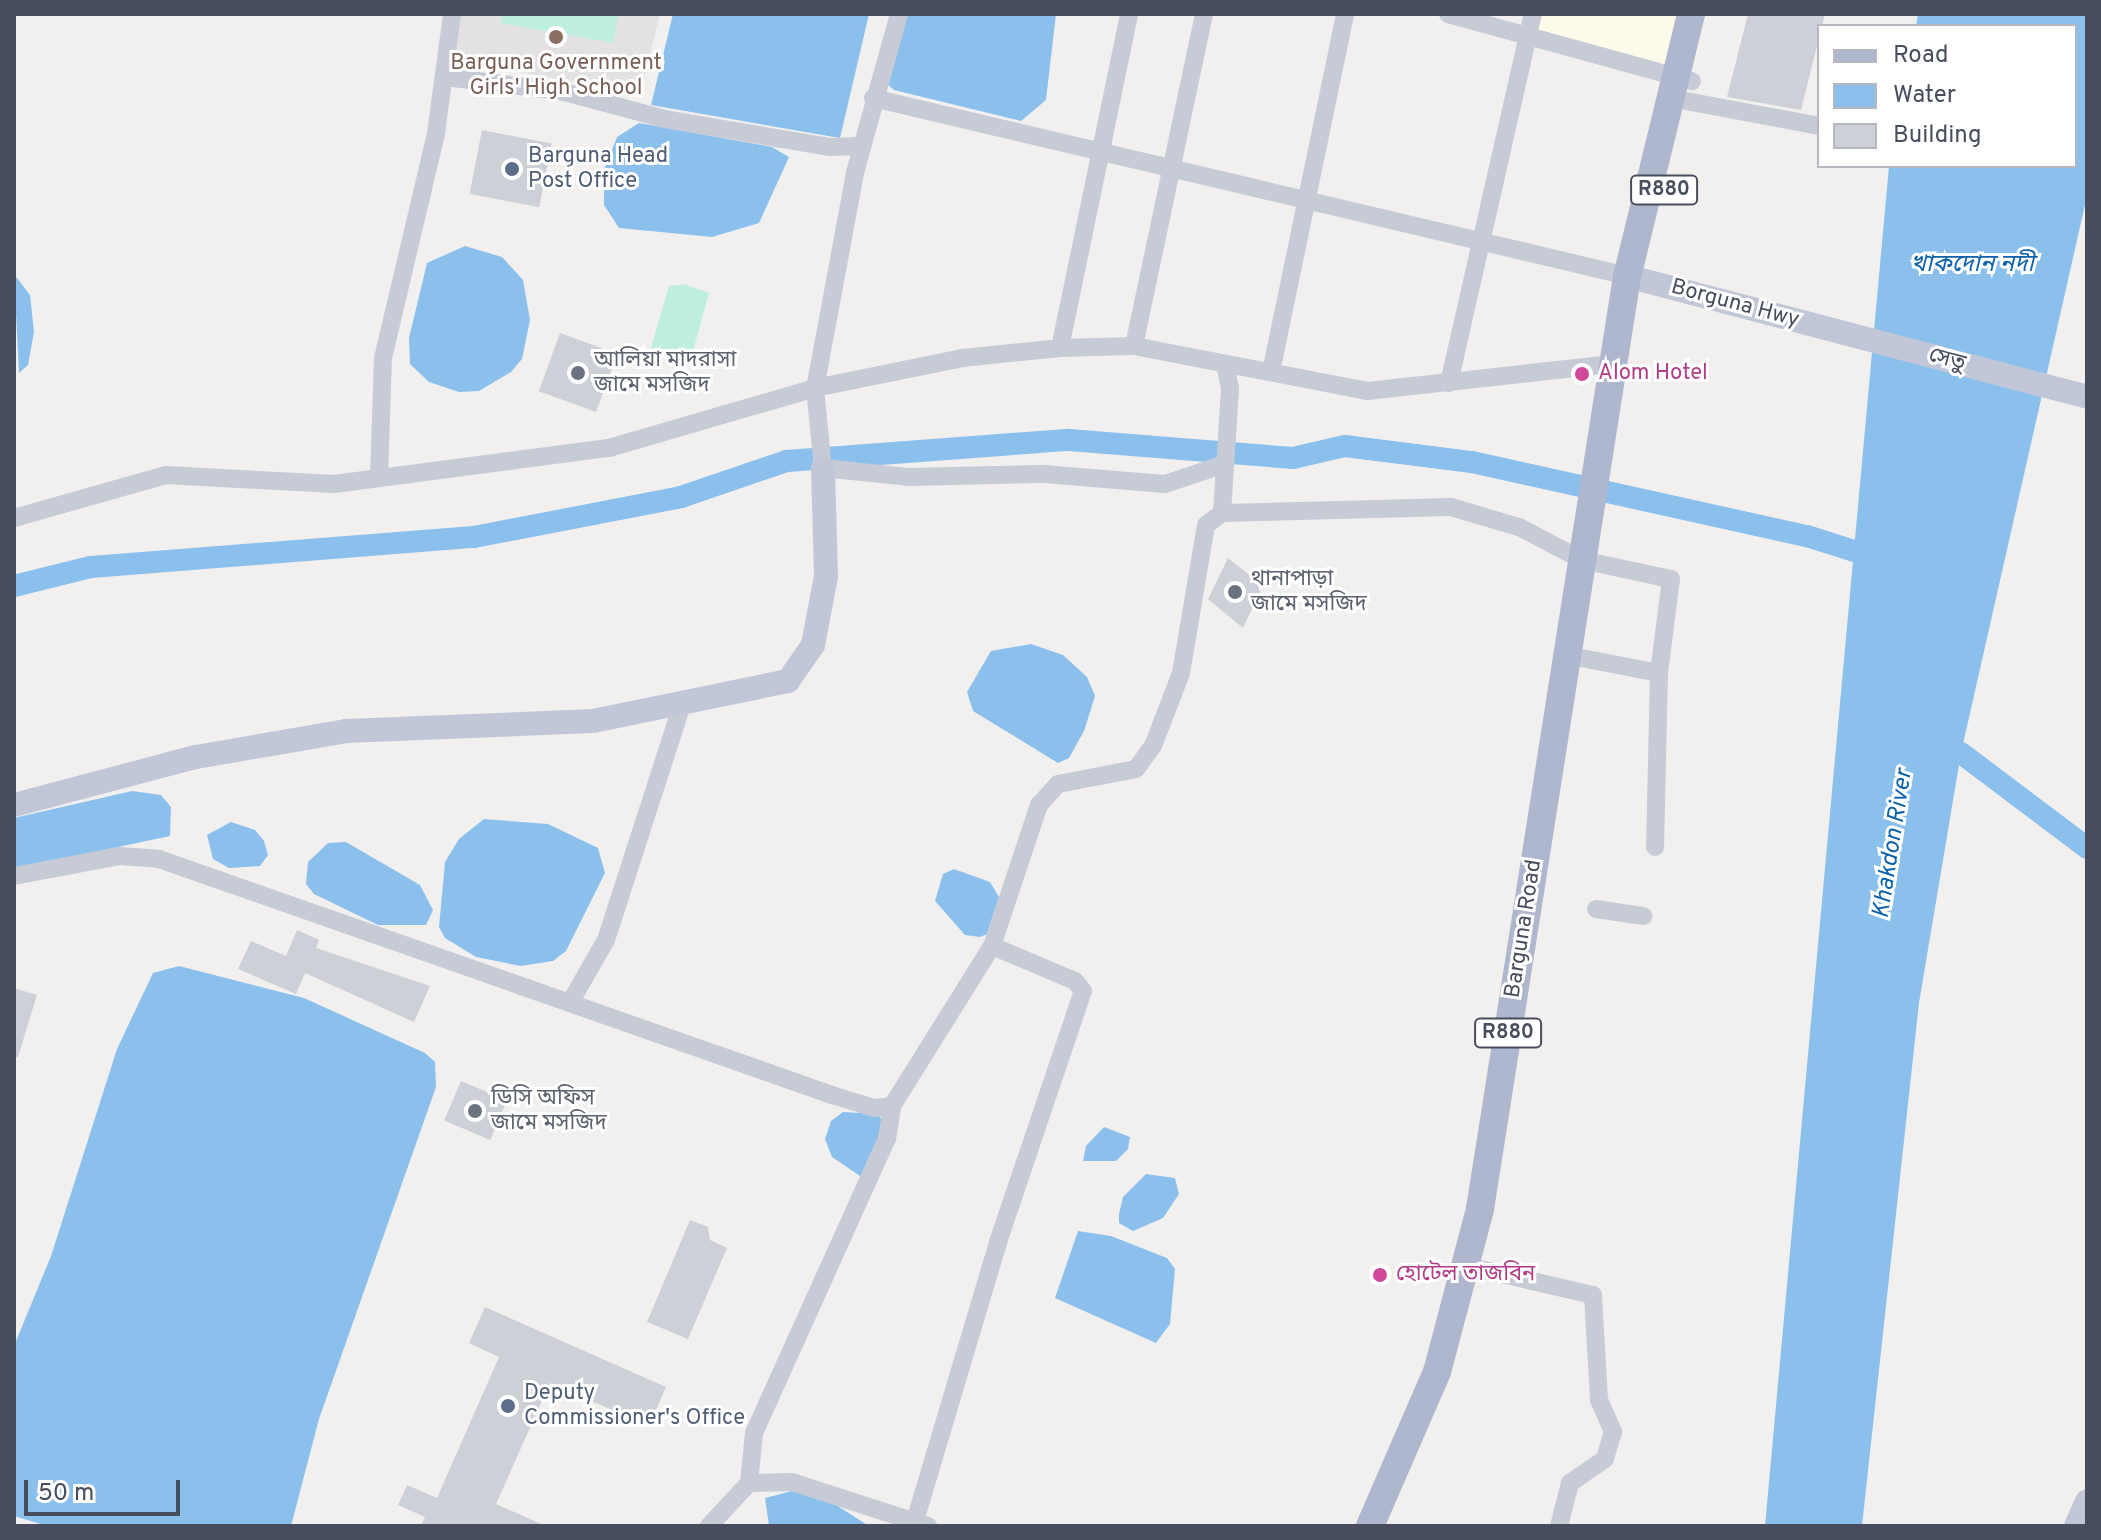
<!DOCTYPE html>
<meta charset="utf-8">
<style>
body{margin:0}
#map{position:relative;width:2101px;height:1540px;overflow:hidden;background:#f2f0ef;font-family:Overpass,"Noto Sans Bengali",sans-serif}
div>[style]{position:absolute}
.commercial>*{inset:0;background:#fcfbe9}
.education>*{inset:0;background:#e3e1e1}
.green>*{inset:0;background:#beefdd}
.water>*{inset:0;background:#8bc0ec}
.canal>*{height:22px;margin:-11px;padding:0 11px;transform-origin:11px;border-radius:11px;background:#8bc0ec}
.building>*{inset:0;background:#ced0d7;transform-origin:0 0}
.street>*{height:18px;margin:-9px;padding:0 9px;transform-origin:9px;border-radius:9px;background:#c6cbd6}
.secondary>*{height:24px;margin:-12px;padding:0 12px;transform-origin:12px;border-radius:12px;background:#c2c7d8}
.primary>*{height:28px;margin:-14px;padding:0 14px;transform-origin:14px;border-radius:14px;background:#afb7ce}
.dots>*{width:22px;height:22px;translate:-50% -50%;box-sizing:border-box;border:4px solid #fff;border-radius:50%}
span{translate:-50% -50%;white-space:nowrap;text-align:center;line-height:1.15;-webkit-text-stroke:6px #fff;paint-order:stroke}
.shield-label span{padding:2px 6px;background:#fff;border:2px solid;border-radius:6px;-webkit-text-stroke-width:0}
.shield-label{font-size:20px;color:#474d5d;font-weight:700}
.education-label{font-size:22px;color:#785e54}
.service-label{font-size:22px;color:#4e5e75}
.left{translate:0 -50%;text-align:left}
.street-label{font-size:22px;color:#474d5d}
.worship-label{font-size:22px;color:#5b616d}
.hotel-label{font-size:22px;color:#b23c85}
.water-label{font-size:24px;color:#0c62ab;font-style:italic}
.frame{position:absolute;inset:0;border:16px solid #474d5d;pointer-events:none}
.legend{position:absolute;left:1817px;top:24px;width:260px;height:144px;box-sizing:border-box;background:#fff;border:2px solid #b5b8be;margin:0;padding:10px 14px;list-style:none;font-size:24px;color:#474d5d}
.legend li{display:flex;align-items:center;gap:16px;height:40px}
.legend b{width:40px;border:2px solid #b5b8be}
.scale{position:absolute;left:24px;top:1480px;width:156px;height:36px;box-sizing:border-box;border:4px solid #474d5d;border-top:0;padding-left:10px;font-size:24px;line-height:28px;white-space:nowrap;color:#474d5d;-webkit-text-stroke:6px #fff;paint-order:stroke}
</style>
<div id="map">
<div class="commercial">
<i style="clip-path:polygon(1535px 14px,1706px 14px,1690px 79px,1531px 31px)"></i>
</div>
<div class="education">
<i style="clip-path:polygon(460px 14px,660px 14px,640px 95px,453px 59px)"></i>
</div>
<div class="green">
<i style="clip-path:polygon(502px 14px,619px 14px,613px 43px,501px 23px)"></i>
<i style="clip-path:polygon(684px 284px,709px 293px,693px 351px,651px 348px,669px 286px)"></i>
</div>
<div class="water">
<i style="clip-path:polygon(673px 14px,869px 14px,840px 138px,651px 105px)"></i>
<i style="clip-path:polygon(905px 14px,1056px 14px,1046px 100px,1021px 121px,894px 90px,884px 81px)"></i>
<i style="clip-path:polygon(1918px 14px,2087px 14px,2087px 196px,1961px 753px,1919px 1003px,1862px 1526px,1765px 1526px,1889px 166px,2075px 166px,2075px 26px,1916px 26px)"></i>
<i style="clip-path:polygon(639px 123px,772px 147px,789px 157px,759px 223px,712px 237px,619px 228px,604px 205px,604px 170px,617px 137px)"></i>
<i style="clip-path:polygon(465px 246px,502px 257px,523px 280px,530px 320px,522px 359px,511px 372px,479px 391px,459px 392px,429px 382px,410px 364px,409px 338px,427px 263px)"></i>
<i style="clip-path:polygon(14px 274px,30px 295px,34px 332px,28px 365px,19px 373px)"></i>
<i style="clip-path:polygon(1031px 644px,1063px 655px,1087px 677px,1095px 696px,1084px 731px,1069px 758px,1058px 763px,973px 711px,967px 692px,991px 651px)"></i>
<i style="clip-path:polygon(132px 791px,161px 795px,171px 807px,170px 836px,14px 869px,14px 818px)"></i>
<i style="clip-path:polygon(484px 819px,548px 824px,598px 848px,605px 873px,566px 951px,553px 961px,521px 966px,476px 957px,445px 938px,439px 927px,445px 862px,459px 839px)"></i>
<i style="clip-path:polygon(231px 822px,255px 830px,264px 841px,268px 855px,260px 866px,229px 868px,213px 859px,207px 835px)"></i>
<i style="clip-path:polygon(346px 842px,420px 885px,433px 910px,426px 925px,378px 925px,314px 894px,306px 884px,308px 862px,328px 843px)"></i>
<i style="clip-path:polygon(954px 869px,990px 882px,999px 897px,987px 934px,980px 937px,965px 935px,935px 901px,943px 874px)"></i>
<i style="clip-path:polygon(179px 966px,304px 998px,425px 1053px,435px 1062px,436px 1087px,319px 1419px,291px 1526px,47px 1526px,14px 1516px,14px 1346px,51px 1256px,117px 1049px,153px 973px)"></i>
<i style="clip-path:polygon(843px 1112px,877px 1114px,890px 1127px,863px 1178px,832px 1157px,825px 1139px,831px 1121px)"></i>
<i style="clip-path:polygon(1104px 1127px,1130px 1137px,1128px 1149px,1116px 1161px,1083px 1161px,1086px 1146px)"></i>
<i style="clip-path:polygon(1146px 1174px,1175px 1178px,1179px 1194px,1163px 1218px,1133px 1231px,1119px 1223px,1119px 1214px,1123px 1197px)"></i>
<i style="clip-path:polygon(1078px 1231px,1111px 1236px,1167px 1258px,1175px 1269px,1170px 1324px,1156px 1343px,1055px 1298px)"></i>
<i style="clip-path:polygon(796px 1490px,836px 1505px,869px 1526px,769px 1526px,765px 1498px)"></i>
</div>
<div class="canal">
<i style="left:14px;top:586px;width:79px;rotate:-13.9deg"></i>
<i style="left:91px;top:567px;width:384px;rotate:-4.5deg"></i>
<i style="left:474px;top:537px;width:211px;rotate:-10.9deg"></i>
<i style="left:681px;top:497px;width:112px;rotate:-18.8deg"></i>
<i style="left:787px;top:461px;width:283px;rotate:-4.3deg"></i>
<i style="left:1069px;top:440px;width:225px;rotate:4.6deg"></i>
<i style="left:1293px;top:458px;width:53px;rotate:-13deg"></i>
<i style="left:1345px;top:446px;width:128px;rotate:7.2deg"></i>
<i style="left:1472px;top:462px;width:343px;rotate:12.5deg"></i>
<i style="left:1807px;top:536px;width:72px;rotate:17.7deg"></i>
<i style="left:1961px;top:753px;width:158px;rotate:37deg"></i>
</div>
<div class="building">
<i style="clip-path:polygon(1748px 14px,1825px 14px,1801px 110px,1727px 97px)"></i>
<i style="left:482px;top:130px;width:71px;height:65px;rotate:11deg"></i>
<i style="left:560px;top:333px;width:61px;height:62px;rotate:20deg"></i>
<i style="clip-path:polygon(1228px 558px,1263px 586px,1243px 628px,1208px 599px)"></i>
<i style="clip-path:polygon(297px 930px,319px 940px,316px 948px,430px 986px,414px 1022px,305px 973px,296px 994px,238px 969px,251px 941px,286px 956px)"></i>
<i style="clip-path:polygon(14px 988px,37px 995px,18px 1057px,14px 1057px)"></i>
<i style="left:461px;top:1081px;width:50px;height:43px;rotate:23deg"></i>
<i style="clip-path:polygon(690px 1220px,708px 1227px,710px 1240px,727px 1248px,688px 1339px,647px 1322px)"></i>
<i style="clip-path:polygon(485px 1307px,666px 1387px,649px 1426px,550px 1383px,496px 1504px,546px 1526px,421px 1526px,425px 1517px,398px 1505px,407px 1485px,437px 1498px,499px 1357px,469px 1343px)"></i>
</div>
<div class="street">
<i style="left:899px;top:14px;width:165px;rotate:105.5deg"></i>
<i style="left:855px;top:173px;width:219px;rotate:100.5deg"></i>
<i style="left:815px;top:388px;width:80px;rotate:84.3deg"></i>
<i style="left:823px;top:468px;width:85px;rotate:6deg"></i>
<i style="left:908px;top:477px;width:136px;rotate:-1.3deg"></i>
<i style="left:1044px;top:474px;width:121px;rotate:4.7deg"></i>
<i style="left:1165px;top:484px;width:60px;rotate:-18.4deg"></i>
<i style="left:1448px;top:14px;width:253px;rotate:15.4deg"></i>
<i style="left:445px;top:77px;width:117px;rotate:6.9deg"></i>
<i style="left:561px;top:91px;width:108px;rotate:15.1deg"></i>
<i style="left:665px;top:119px;width:166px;rotate:9.7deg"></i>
<i style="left:829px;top:147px;width:32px;rotate:-2deg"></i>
<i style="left:873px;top:98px;width:784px;rotate:13.27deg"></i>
<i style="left:1686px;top:101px;width:135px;rotate:10.6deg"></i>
<i style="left:1134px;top:346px;width:339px;rotate:-78.1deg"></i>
<i style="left:1060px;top:348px;width:341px;rotate:-78.3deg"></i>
<i style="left:1271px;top:372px;width:366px;rotate:-78.3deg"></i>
<i style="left:1449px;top:383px;width:378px;rotate:-77.2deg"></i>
<i style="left:379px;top:478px;width:120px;rotate:-88.1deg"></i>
<i style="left:383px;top:358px;width:231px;rotate:-76.7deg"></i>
<i style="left:436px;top:133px;width:120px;rotate:-82.3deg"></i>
<i style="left:1222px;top:513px;width:125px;rotate:-86.3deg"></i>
<i style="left:1230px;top:388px;width:25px;rotate:-102deg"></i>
<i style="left:14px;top:518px;width:158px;rotate:-15.8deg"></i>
<i style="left:166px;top:475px;width:168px;rotate:3.1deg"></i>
<i style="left:334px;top:484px;width:277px;rotate:-7.5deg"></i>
<i style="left:609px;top:448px;width:215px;rotate:-16.2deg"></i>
<i style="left:815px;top:388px;width:150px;rotate:-11.5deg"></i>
<i style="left:962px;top:358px;width:99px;rotate:-5.8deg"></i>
<i style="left:1060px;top:348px;width:74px;rotate:-1.5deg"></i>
<i style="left:1134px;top:346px;width:237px;rotate:10.9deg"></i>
<i style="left:1367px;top:391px;width:247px;rotate:-6.3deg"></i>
<i style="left:1566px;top:655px;width:95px;rotate:11deg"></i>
<i style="left:1659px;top:673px;width:174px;rotate:91.3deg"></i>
<i style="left:14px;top:876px;width:108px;rotate:-10.7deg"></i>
<i style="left:120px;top:856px;width:39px;rotate:4deg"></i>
<i style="left:159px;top:859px;width:713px;rotate:19.32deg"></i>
<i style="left:832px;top:1095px;width:44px;rotate:17.2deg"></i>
<i style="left:874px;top:1108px;width:18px;rotate:-6deg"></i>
<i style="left:892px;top:1106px;width:189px;rotate:-58deg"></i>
<i style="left:992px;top:946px;width:149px;rotate:-71.6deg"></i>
<i style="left:1039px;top:805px;width:28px;rotate:-48deg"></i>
<i style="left:1058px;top:784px;width:79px;rotate:-10.9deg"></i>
<i style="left:1136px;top:769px;width:29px;rotate:-54deg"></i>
<i style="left:1153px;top:746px;width:78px;rotate:-69deg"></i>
<i style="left:1181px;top:673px;width:150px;rotate:-80.4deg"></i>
<i style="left:1206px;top:525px;width:20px;rotate:-37deg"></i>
<i style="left:1222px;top:513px;width:229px;rotate:-1.5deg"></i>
<i style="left:1451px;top:507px;width:71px;rotate:16.4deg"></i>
<i style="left:1519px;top:527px;width:71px;rotate:27.6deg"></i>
<i style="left:1582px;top:560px;width:91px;rotate:12.1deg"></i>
<i style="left:1671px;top:579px;width:95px;rotate:97.3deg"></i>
<i style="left:1596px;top:909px;width:48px;rotate:8.5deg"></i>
<i style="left:571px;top:1001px;width:70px;rotate:-60.2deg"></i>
<i style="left:606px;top:940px;width:248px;rotate:-72.1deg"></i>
<i style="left:1467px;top:1266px;width:129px;rotate:13deg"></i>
<i style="left:1593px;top:1295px;width:105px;rotate:86.7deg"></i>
<i style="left:1599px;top:1400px;width:35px;rotate:66deg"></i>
<i style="left:1613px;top:1432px;width:28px;rotate:107deg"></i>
<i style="left:1605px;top:1459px;width:42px;rotate:145.6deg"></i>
<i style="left:1570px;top:1483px;width:44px;rotate:104.3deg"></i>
<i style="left:749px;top:1483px;width:50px;rotate:-84.3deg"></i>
<i style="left:754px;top:1433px;width:323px;rotate:-65.7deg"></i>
<i style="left:887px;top:1139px;width:33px;rotate:-81deg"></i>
<i style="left:915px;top:1521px;width:291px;rotate:-73.4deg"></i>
<i style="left:998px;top:1242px;width:265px;rotate:-71.3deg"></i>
<i style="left:1083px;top:991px;width:13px;rotate:-129deg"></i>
<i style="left:1075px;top:981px;width:90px;rotate:-157.1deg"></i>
<i style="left:709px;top:1526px;width:59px;rotate:-47.1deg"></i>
<i style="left:749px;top:1483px;width:43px;rotate:-1.3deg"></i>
<i style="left:792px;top:1482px;width:143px;rotate:17.9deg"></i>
</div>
<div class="secondary">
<i style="left:1642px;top:280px;width:460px;rotate:14.7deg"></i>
<i style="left:14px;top:805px;width:188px;rotate:-14.8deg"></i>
<i style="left:196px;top:757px;width:152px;rotate:-9.8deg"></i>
<i style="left:346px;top:731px;width:247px;rotate:-2.3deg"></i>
<i style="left:593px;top:721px;width:199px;rotate:-11.6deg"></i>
<i style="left:788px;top:681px;width:44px;rotate:-55.2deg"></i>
<i style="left:813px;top:645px;width:70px;rotate:-79.3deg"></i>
<i style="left:826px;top:576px;width:108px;rotate:-91.6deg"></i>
<i style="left:2076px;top:1526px;width:27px;rotate:-66deg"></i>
</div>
<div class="primary">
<i style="left:1370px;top:1526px;width:168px;rotate:-66.5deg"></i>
<i style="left:1437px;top:1372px;width:169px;rotate:-75.2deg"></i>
<i style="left:1480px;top:1209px;width:944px;rotate:-81.04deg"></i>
<i style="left:1627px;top:277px;width:271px;rotate:-76.3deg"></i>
</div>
<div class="dots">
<i style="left:556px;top:37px;background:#8d6e63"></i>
<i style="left:512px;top:169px;background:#5c6f8a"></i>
<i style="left:578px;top:373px;background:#6b7280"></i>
<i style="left:1582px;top:374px;background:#d1479c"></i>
<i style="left:1235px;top:592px;background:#6b7280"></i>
<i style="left:475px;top:1111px;background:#6b7280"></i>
<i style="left:1380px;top:1275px;background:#d1479c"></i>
<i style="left:508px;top:1406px;background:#5c6f8a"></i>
</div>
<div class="shield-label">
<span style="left:1664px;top:190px">R880</span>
<span style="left:1508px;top:1033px">R880</span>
</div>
<div class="education-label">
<span style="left:556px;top:76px">Barguna Government<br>Girls' High School</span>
</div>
<div class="service-label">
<span class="left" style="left:528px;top:169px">Barguna Head<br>Post Office</span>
<span class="left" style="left:524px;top:1406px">Deputy<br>Commissioner's Office</span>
</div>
<div class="street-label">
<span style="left:1735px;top:304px;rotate:15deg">Borguna Hwy</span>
<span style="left:1947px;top:360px;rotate:15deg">সেতু</span>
<span style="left:1524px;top:929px;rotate:-81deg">Barguna Road</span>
</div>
<div class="worship-label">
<span class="left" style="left:594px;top:373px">আলিয়া মাদরাসা<br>জামে মসজিদ</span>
<span class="left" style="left:1251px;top:592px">থানাপাড়া<br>জামে মসজিদ</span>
<span class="left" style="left:491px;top:1111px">ডিসি অফিস<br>জামে মসজিদ</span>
</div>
<div class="hotel-label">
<span class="left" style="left:1598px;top:374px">Alom Hotel</span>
<span class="left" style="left:1396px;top:1275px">হোটেল তাজবিন</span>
</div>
<div class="water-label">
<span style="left:1972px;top:266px">খাকদোন নদী</span>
<span style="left:1894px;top:844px;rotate:-81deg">Khakdon River</span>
</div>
<div class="frame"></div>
<ul class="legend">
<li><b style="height:10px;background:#afb7ce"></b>Road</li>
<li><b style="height:22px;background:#8bc0ec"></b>Water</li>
<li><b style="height:22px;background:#ced0d7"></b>Building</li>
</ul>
<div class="scale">50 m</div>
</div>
